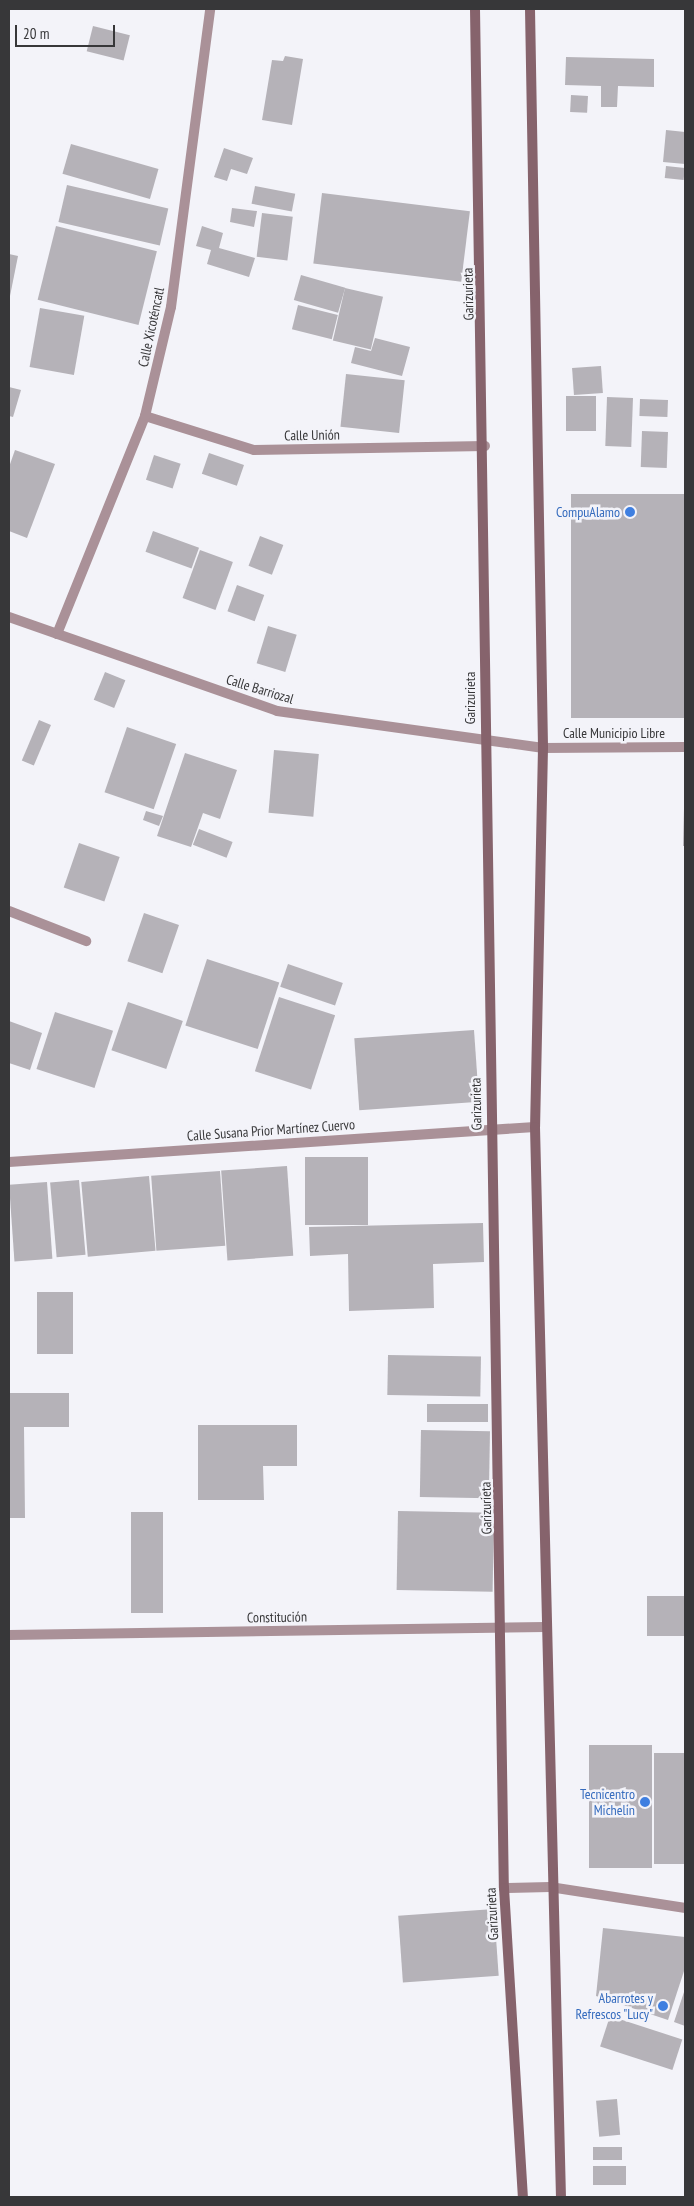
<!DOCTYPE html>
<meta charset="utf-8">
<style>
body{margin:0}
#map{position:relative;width:694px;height:2206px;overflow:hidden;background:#f3f3f9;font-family:"PT Sans Narrow",sans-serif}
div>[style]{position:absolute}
.building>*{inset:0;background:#b5b2b8;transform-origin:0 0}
.lane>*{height:10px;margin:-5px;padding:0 5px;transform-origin:5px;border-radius:5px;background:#aa9198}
.street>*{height:10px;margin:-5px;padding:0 5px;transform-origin:5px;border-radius:5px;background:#aa9198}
.secondary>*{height:10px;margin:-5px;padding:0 5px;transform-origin:5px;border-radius:5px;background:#86636c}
.dots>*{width:14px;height:14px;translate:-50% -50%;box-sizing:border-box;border:2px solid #f3f3f9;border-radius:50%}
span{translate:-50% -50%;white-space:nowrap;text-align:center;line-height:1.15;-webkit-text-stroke:5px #f3f3f9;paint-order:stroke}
.street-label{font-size:14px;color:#373739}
.shop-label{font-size:14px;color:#366cbe}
.right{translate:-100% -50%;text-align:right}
.frame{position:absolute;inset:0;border:10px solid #373739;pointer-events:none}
.scale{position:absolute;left:15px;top:25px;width:100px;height:22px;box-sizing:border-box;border:2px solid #373739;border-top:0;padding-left:6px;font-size:15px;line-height:18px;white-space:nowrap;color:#373739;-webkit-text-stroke:4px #f3f3f9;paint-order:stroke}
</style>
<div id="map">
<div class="building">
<i style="left:93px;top:26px;width:38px;height:26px;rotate:14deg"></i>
<i style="clip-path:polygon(285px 56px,303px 59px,292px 125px,262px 120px,272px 60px,283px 61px)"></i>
<i style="clip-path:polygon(566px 57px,654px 59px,654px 87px,618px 86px,617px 107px,601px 107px,601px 86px,565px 85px)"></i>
<i style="left:571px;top:95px;width:17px;height:17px;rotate:3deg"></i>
<i style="clip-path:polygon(666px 130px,685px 132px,685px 164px,663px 162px)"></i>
<i style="left:71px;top:144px;width:91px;height:31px;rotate:16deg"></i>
<i style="clip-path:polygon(224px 148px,253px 158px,247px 174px,231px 169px,227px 181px,214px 177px)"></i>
<i style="left:666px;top:166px;width:19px;height:12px;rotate:6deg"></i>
<i style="left:67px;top:185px;width:104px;height:38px;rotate:13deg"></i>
<i style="left:255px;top:186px;width:41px;height:18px;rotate:11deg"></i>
<i style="left:322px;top:193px;width:149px;height:71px;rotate:7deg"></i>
<i style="clip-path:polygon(232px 208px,257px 211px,254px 227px,230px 222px)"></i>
<i style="left:262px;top:213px;width:31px;height:44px;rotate:7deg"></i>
<i style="left:56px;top:226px;width:104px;height:76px;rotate:14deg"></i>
<i style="clip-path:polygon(202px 226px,223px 233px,219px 248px,255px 258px,249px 277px,207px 264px,211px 250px,196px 246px)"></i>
<i style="clip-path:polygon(9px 254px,18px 256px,10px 296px,9px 295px)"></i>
<i style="left:301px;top:275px;width:46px;height:26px;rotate:16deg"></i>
<i style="left:345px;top:288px;width:39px;height:54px;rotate:13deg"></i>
<i style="left:298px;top:305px;width:41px;height:25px;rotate:14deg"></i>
<i style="left:40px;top:308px;width:45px;height:60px;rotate:10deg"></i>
<i style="clip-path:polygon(375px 338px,410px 347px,402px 376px,351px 363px,355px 347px,371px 351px)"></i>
<i style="left:601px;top:366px;width:27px;height:29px;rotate:86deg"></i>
<i style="left:346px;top:374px;width:59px;height:53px;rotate:6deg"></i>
<i style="clip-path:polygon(9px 387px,21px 390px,13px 417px,9px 416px)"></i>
<i style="left:566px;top:396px;width:30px;height:35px"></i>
<i style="left:607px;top:397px;width:26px;height:49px;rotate:2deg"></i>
<i style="left:640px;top:399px;width:28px;height:17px;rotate:2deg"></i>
<i style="left:642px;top:431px;width:26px;height:36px;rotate:2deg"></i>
<i style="clip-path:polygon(15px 450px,55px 464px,27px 538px,9px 531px,9px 467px)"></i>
<i style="left:209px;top:453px;width:37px;height:22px;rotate:19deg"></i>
<i style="left:154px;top:455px;width:28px;height:26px;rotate:18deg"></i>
<i style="left:685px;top:494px;width:224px;height:114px;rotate:90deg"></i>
<i style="left:153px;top:531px;width:49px;height:22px;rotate:20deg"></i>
<i style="left:260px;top:536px;width:25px;height:32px;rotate:21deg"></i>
<i style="left:200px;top:550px;width:35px;height:51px;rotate:20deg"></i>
<i style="left:237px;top:585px;width:29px;height:28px;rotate:20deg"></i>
<i style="left:268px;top:626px;width:30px;height:39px;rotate:17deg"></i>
<i style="left:105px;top:672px;width:22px;height:30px;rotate:22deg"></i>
<i style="left:39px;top:720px;width:13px;height:44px;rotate:23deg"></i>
<i style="left:127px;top:727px;width:52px;height:69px;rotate:19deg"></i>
<i style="left:274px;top:750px;width:45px;height:63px;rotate:5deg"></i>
<i style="clip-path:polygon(185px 753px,237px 770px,220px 819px,203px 813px,191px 847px,157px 836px)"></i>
<i style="clip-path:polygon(684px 808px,685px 808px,685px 846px,683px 846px)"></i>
<i style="clip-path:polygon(146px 811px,163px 816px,159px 826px,143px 820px)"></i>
<i style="left:199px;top:829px;width:36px;height:17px;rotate:21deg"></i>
<i style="left:79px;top:843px;width:43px;height:47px;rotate:19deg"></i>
<i style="left:144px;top:913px;width:37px;height:51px;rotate:19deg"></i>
<i style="left:207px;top:959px;width:76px;height:70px;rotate:18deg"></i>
<i style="left:288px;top:964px;width:58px;height:24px;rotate:19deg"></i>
<i style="left:279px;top:997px;width:59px;height:78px;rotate:18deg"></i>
<i style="left:128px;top:1002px;width:58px;height:51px;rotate:19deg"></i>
<i style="left:55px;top:1012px;width:61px;height:60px;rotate:18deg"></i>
<i style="clip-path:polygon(9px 1021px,42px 1033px,30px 1070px,9px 1063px)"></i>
<i style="left:474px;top:1030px;width:72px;height:120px;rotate:86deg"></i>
<i style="left:305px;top:1157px;width:63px;height:68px"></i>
<i style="left:287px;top:1166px;width:90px;height:66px;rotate:86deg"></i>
<i style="left:220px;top:1171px;width:75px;height:69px;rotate:86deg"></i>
<i style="left:149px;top:1176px;width:75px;height:68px;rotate:85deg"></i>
<i style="left:79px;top:1180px;width:75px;height:29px;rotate:85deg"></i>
<i style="left:47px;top:1182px;width:77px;height:38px;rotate:86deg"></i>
<i style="clip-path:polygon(483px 1223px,484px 1262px,433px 1264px,434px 1308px,349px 1311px,348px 1254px,310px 1256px,309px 1227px)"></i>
<i style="left:37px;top:1292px;width:36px;height:62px"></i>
<i style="left:388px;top:1355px;width:93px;height:40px;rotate:1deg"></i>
<i style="clip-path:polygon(9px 1393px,69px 1393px,69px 1427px,24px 1427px,25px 1518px,9px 1518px)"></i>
<i style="left:427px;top:1404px;width:61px;height:18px"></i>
<i style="clip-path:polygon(198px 1425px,297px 1425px,297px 1466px,263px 1466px,264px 1500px,198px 1500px)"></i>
<i style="left:421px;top:1430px;width:69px;height:67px;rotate:1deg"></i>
<i style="left:398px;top:1511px;width:96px;height:79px;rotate:1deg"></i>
<i style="left:131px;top:1512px;width:32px;height:101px"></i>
<i style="left:685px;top:1596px;width:40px;height:38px;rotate:90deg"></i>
<i style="left:589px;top:1745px;width:63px;height:123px"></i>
<i style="left:685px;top:1753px;width:111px;height:31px;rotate:90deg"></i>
<i style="left:494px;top:1909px;width:67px;height:96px;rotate:86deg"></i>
<i style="clip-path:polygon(603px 1928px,685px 1937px,685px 1968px,668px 2020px,596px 1996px)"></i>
<i style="clip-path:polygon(685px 1989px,685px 2026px,674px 2022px)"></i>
<i style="left:610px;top:2016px;width:76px;height:32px;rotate:18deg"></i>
<i style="left:617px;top:2099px;width:36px;height:21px;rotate:85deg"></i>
<i style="left:593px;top:2147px;width:29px;height:13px"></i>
<i style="left:593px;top:2166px;width:33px;height:19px"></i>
</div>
<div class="lane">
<i style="left:504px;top:1888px;width:46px;rotate:-1.2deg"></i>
<i style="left:550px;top:1887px;width:137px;rotate:8.8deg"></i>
</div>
<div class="street">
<i style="left:145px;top:416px;width:114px;rotate:17.3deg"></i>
<i style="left:254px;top:450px;width:231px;rotate:-1deg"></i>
<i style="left:9px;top:617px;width:284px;rotate:19.3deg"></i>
<i style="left:277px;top:711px;width:269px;rotate:7.9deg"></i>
<i style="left:543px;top:748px;width:142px;rotate:-0.4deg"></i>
<i style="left:57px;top:634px;width:235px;rotate:-68deg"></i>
<i style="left:145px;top:416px;width:112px;rotate:-76.6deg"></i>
<i style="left:171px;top:307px;width:301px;rotate:-82.5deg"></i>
<i style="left:9px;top:911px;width:83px;rotate:21.3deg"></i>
<i style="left:9px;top:1162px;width:527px;rotate:-3.81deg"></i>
<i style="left:9px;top:1635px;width:536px;rotate:-0.86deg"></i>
</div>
<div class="secondary">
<i style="left:475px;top:9px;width:1879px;rotate:89.12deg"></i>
<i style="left:504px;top:1888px;width:310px;rotate:86.5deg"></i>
<i style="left:530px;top:9px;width:739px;rotate:88.99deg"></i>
<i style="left:543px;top:748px;width:379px;rotate:91.2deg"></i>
<i style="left:535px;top:1127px;width:1070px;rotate:88.61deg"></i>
</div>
<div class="dots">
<i style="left:630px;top:512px;background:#3f7fe0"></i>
<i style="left:645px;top:1802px;background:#3f7fe0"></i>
<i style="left:663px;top:2006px;background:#3f7fe0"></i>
</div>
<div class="street-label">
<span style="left:468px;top:294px;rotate:-91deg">Garizurieta</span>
<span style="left:151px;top:327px;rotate:-78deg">Calle Xicoténcatl</span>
<span style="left:312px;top:435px;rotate:-1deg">Calle Unión</span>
<span style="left:260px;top:689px;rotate:17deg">Calle Barriozal</span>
<span style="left:470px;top:698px;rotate:-90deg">Garizurieta</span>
<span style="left:614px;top:733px">Calle Municipio Libre</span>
<span style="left:476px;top:1104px;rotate:-91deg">Garizurieta</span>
<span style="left:271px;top:1130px;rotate:-4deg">Calle Susana Prior Martínez Cuervo</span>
<span style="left:486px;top:1508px;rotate:-91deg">Garizurieta</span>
<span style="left:277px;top:1617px;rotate:-1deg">Constitución</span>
<span style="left:492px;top:1914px;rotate:-93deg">Garizurieta</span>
</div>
<div class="shop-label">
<span class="right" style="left:620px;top:512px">CompuAlamo</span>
<span class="right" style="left:635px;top:1802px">Tecnicentro<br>Michelin</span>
<span class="right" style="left:653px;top:2006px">Abarrotes y<br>Refrescos "Lucy"</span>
</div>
<div class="frame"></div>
<div class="scale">20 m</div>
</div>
